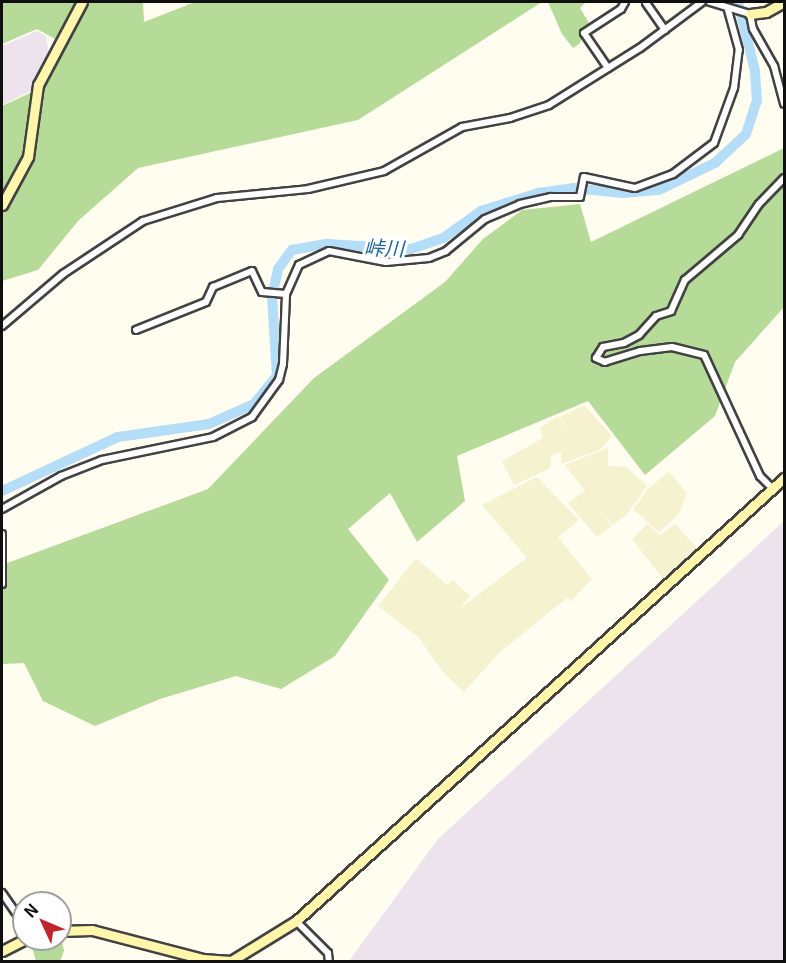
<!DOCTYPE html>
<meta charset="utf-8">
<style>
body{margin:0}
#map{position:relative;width:786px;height:963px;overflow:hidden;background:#fffcf0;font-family:Georgia,"Noto Sans JP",serif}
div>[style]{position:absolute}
.industrial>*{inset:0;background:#ece3ed}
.farmland>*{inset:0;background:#f5f2d0}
.forest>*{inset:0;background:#b6db98}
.river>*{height:10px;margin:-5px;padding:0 5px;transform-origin:5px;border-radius:5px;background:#b4def7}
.roads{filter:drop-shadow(2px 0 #424242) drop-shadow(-2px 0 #424242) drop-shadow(0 2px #424242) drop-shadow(0 -2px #424242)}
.street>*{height:6px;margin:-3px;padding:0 3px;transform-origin:3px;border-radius:3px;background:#fff}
.secondary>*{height:9px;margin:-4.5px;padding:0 4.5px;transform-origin:4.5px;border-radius:4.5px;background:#fff6ab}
span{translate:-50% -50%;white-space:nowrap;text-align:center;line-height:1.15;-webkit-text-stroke:6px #fff;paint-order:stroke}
.water-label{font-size:20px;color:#1565a3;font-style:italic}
.frame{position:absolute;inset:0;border:3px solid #0f0f0f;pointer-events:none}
.north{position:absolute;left:12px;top:891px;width:60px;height:60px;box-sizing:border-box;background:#fff;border:2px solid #9f9f9f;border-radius:50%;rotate:314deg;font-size:16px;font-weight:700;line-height:24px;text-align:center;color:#0f0f0f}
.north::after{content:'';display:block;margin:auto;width:21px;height:27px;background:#c1242b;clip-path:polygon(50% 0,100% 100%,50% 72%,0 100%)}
</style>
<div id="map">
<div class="industrial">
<i style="clip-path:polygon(37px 31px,46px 36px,49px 53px,33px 90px,2px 105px,2px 46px)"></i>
<i style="clip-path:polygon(784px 521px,784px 961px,349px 961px,438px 839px)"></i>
</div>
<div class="farmland">
<i style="clip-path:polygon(584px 405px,612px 436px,600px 450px,561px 464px,561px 452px,551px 456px,550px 468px,514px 485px,502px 461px,543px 438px,540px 428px,558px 416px,570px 435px,560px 417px)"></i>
<i style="clip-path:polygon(608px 448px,608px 466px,626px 467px,647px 486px,627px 514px,613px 525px,599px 509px,612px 526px,597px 537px,568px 503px,585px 491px,565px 465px)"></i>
<i style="clip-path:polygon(669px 472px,687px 493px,679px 514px,659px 532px,633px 509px,649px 488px)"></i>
<i style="clip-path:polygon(537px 477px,579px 520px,558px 537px,592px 579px,571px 601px,567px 598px,499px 653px,464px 692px,443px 672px,419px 638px,378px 606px,416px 558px,447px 585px,453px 580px,470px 596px,458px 610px,527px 558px,482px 505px)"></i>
<i style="clip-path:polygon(647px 524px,660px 535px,675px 524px,698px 549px,664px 580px,632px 539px)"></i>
</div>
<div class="forest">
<i style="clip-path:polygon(2px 2px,75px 2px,55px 39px,37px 29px,2px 44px)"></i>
<i style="clip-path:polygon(87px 2px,143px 2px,144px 22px,195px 2px,542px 2px,358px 120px,138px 168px,78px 221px,38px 270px,2px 281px,2px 106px,43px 87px)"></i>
<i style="clip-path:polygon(548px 2px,586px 2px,580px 8px,591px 26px,579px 44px,573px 48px,562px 34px)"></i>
<i style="clip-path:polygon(784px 148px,784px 307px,735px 362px,715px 416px,645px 475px,588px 401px,457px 456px,465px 501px,417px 542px,390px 493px,348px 529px,389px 580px,335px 656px,281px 689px,236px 676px,160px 699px,95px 726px,43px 701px,24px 663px,2px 664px,2px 565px,208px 489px,314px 378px,445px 282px,483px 239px,522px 210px,580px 204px,591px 242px)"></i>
<i style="clip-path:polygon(38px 939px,62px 941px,64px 951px,60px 961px,36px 961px,30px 941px)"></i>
</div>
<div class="river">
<i style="left:2px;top:491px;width:128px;rotate:-25deg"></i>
<i style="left:118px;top:437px;width:92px;rotate:-8.1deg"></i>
<i style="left:209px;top:424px;width:49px;rotate:-24deg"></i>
<i style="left:254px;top:404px;width:36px;rotate:-51deg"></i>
<i style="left:277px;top:376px;width:80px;rotate:-93.6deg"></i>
<i style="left:272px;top:296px;width:28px;rotate:-77deg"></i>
<i style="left:278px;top:269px;width:24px;rotate:-54deg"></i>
<i style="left:292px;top:250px;width:36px;rotate:-10deg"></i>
<i style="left:327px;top:244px;width:84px;rotate:3.4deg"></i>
<i style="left:411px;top:249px;width:34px;rotate:-19deg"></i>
<i style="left:443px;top:238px;width:47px;rotate:-35.4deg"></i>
<i style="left:481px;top:211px;width:60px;rotate:-17.5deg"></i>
<i style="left:538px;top:193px;width:35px;rotate:-8deg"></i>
<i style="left:573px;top:188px;width:50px;rotate:5.7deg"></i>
<i style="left:623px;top:193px;width:36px;rotate:-5deg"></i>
<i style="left:659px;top:190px;width:62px;rotate:-25.7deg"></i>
<i style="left:715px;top:163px;width:42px;rotate:-43.1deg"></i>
<i style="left:746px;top:134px;width:35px;rotate:-72deg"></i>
<i style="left:757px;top:101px;width:30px;rotate:-94deg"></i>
<i style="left:755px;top:71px;width:71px;rotate:-103.8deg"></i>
</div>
<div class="roads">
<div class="street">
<i style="left:710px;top:2px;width:42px;rotate:16.7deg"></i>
<i style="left:750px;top:14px;width:15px;rotate:79deg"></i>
<i style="left:753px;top:29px;width:43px;rotate:60.4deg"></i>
<i style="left:774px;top:66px;width:39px;rotate:75deg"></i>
<i style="left:646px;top:3px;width:33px;rotate:55deg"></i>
<i style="left:608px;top:68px;width:42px;rotate:-124.4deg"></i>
<i style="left:584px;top:33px;width:44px;rotate:-33deg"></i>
<i style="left:621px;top:9px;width:8px;rotate:-60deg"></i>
<i style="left:2px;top:326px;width:80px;rotate:-40.4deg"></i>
<i style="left:63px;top:274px;width:96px;rotate:-33.5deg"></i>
<i style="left:143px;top:221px;width:77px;rotate:-17.3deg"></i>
<i style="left:217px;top:198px;width:91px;rotate:-5.6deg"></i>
<i style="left:308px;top:189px;width:78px;rotate:-13.3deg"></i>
<i style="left:384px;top:171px;width:90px;rotate:-29.4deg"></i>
<i style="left:462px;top:127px;width:49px;rotate:-10.6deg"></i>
<i style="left:510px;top:118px;width:41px;rotate:-18.4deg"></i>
<i style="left:549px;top:105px;width:107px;rotate:-32.1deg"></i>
<i style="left:640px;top:48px;width:77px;rotate:-36.6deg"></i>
<i style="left:136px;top:330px;width:75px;rotate:-21.8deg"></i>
<i style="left:206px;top:302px;width:17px;rotate:-65deg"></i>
<i style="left:213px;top:287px;width:42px;rotate:-22.3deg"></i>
<i style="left:252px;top:271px;width:23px;rotate:65deg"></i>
<i style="left:262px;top:292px;width:24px;rotate:5deg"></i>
<i style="left:286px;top:294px;width:32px;rotate:-66deg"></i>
<i style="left:299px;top:265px;width:33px;rotate:-25deg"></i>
<i style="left:329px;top:251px;width:58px;rotate:10.9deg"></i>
<i style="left:386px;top:262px;width:43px;rotate:-5.3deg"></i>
<i style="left:429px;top:258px;width:18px;rotate:-22deg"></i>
<i style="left:446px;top:251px;width:50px;rotate:-39.4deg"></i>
<i style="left:485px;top:219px;width:38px;rotate:-23deg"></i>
<i style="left:520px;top:204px;width:32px;rotate:-13deg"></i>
<i style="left:551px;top:197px;width:29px"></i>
<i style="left:580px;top:197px;width:20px;rotate:-79deg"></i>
<i style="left:584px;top:177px;width:52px;rotate:12.2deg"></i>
<i style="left:635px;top:188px;width:40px;rotate:-20.2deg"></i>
<i style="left:673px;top:174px;width:51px;rotate:-37.1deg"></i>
<i style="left:714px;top:143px;width:59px;rotate:-70deg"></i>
<i style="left:734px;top:88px;width:38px;rotate:-83deg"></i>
<i style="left:739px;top:50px;width:41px;rotate:-105.4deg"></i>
<i style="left:773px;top:489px;width:18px;rotate:-135deg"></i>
<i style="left:760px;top:476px;width:133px;rotate:-114.8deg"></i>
<i style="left:704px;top:355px;width:33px;rotate:-166deg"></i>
<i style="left:672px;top:347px;width:32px;rotate:173deg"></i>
<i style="left:640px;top:351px;width:37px;rotate:163deg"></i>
<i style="left:605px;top:362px;width:10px;rotate:-156deg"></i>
<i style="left:596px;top:358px;width:13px;rotate:-58deg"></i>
<i style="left:603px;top:347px;width:21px;rotate:-11deg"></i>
<i style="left:624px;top:343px;width:17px;rotate:-28deg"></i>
<i style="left:639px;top:335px;width:25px;rotate:-48deg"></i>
<i style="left:656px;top:316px;width:16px;rotate:-18deg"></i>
<i style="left:671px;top:311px;width:34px;rotate:-66deg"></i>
<i style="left:685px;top:280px;width:70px;rotate:-40.3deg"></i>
<i style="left:738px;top:235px;width:37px;rotate:-56deg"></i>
<i style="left:759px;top:204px;width:36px;rotate:-46deg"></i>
<i style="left:2px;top:509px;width:68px;rotate:-29.2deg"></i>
<i style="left:61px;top:476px;width:44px;rotate:-21.3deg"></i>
<i style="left:102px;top:460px;width:113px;rotate:-11.7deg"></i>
<i style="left:213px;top:437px;width:44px;rotate:-27.1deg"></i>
<i style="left:252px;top:417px;width:46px;rotate:-53.9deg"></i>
<i style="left:279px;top:380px;width:16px;rotate:-76deg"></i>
<i style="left:283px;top:364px;width:70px;rotate:-87.5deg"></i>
<i style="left:2px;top:534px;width:50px;rotate:90deg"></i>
<i style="left:2px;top:893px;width:32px;rotate:55deg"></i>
<i style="left:20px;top:919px;width:21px;rotate:85deg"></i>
<i style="left:296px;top:921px;width:45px;rotate:45deg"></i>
<i style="left:328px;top:953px;width:9px;rotate:84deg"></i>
</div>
<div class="secondary">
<i style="left:750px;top:14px;width:16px;rotate:-7deg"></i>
<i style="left:766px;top:12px;width:21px;rotate:-29deg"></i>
<i style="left:2px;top:205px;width:55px;rotate:-61.6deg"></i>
<i style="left:28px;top:157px;width:73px;rotate:-82.1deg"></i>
<i style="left:38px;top:85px;width:94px;rotate:-62.1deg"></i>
<i style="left:60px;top:931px;width:32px;rotate:-2deg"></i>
<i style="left:92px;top:930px;width:115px;rotate:14.6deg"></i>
<i style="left:203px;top:959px;width:28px;rotate:4deg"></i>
<i style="left:231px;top:961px;width:76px;rotate:-31.6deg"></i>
<i style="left:296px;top:921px;width:659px;rotate:-42.23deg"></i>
<i style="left:2px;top:951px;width:27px;rotate:-27deg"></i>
</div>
</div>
<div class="water-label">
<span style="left:384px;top:247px;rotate:2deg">峠川</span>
</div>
<div class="frame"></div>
<div class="north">N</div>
</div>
